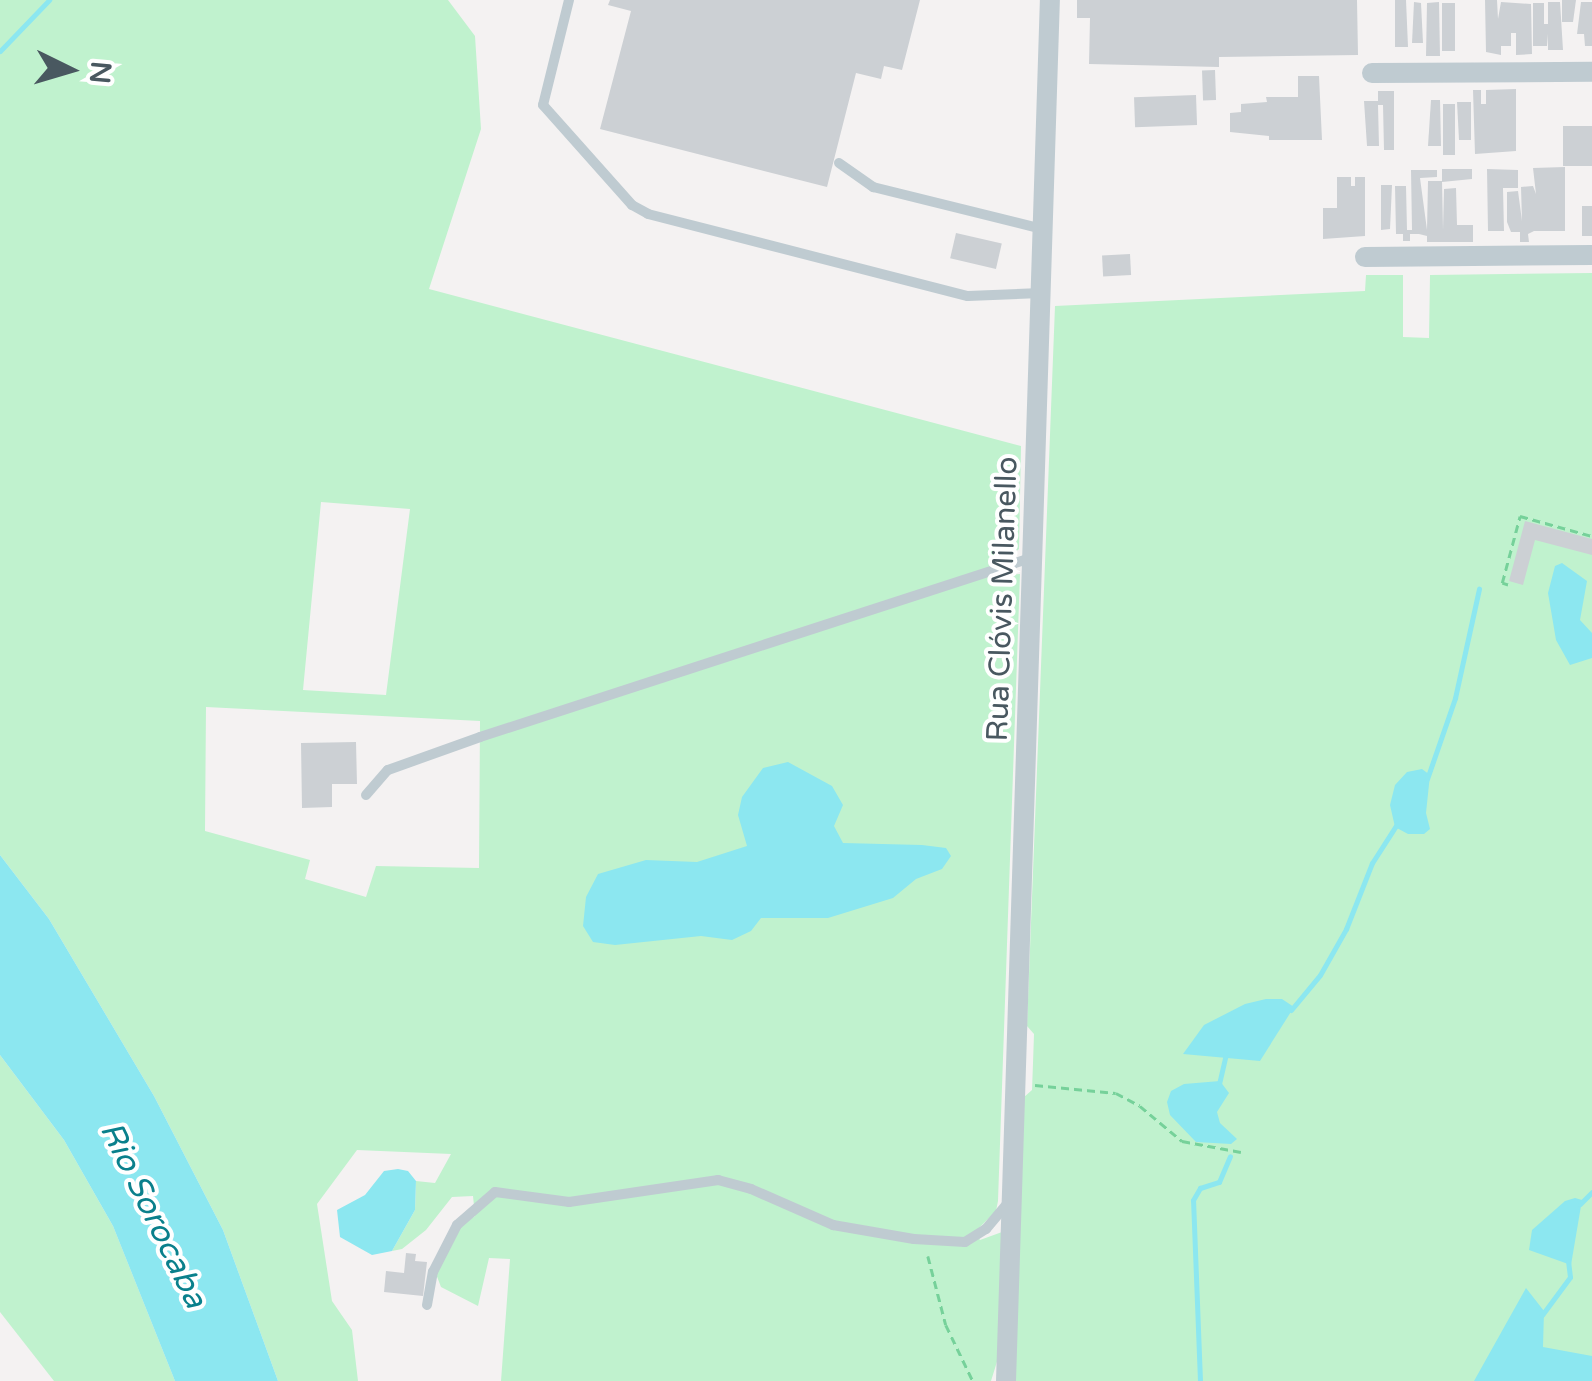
<!DOCTYPE html>
<meta charset="utf-8">
<style>
body{margin:0}
#map{position:relative;width:1592px;height:1381px;overflow:hidden;background:#f4f2f2;font-family:"Varela Round",sans-serif}
div>[style]{position:absolute}
.green>*{inset:0;background:#c0f2ce}
.water>*{inset:0;background:#8ce7f0}
.stream>*{height:5px;margin:-2.5px;padding:0 2.5px;transform-origin:2.5px;border-radius:2.5px;background:#8ce7f0}
.building>*{inset:0;background:#ccd0d4;transform-origin:0 0}
.path>*{height:2.5px;margin-top:-1.25px;transform-origin:0;background:repeating-linear-gradient(90deg,#76d19a 0 8px,transparent 0 13px)}
.service>*{height:10px;margin:-5px;padding:0 5px;transform-origin:5px;border-radius:5px;background:#bfcbd1}
.minor>*{height:20px;margin:-10px;padding:0 10px;transform-origin:10px;border-radius:10px;background:#bfcbd1}
span{translate:-50% -50%;white-space:nowrap;text-align:center;line-height:1.15;-webkit-text-stroke:8px #fff;paint-order:stroke}
.street-label{font-size:30px;color:#495860}
.water-label{font-size:32px;color:#0a808c;font-style:italic}
.north{position:absolute;left:20px;top:20px;width:100px;height:100px;-webkit-text-stroke:8px #fff;paint-order:stroke;rotate:95deg;font-size:28px;font-weight:700;line-height:40px;text-align:center;color:#495860}
.north::after{content:'';display:block;margin:auto;width:35px;height:45px;background:#495860;clip-path:polygon(50% 0,100% 100%,50% 72%,0 100%)}
</style>
<div id="map">
<div class="green">
<i style="clip-path:polygon(evenodd,0 0,448px 0,475px 36px,481px 129px,429px 289px,1021px 446px,1019px 549px,1003px 562px,1006px 575px,1020px 574px,998px 1201px,996px 1211px,975px 1232px,980px 1240px,1002px 1232px,1000px 1352px,991px 1381px,501px 1381px,510px 1259px,489px 1258px,478px 1306px,441px 1287px,436px 1274px,460px 1227px,475px 1216px,473px 1196px,452px 1197px,426px 1230px,402px 1249px,392px 1251px,415px 1210px,416px 1181px,435px 1183px,451px 1154px,357px 1150px,317px 1204px,332px 1301px,352px 1330px,358px 1381px,278px 1381px,223px 1230px,154px 1096px,49px 919px,0 855px,0 0,321px 502px,410px 509px,386px 695px,303px 690px,321px 502px,0 0,206px 707px,480px 721px,479px 868px,376px 866px,366px 897px,305px 879px,310px 860px,205px 831px,206px 707px)"></i>
<i style="clip-path:polygon(1592px 273px,1592px 1381px,1012px 1381px,1023px 1098px,1032px 1090px,1033px 1063px,1034px 1034px,1027px 1026px,1055px 306px,1365px 291px,1366px 275px,1403px 275px,1403px 337px,1429px 338px,1430px 275px)"></i>
<i style="clip-path:polygon(0 1055px,64px 1140px,113px 1226px,175px 1381px,54px 1381px,0 1312px)"></i>
</div>
<div class="water">
<i style="clip-path:polygon(1562px 563px,1587px 581px,1580px 620px,1592px 633px,1592px 658px,1570px 665px,1556px 640px,1548px 593px,1555px 566px)"></i>
<i style="clip-path:polygon(788px 762px,832px 786px,843px 805px,834px 826px,843px 843px,922px 845px,946px 848px,951px 856px,942px 869px,916px 879px,893px 898px,828px 918px,761px 918px,751px 931px,732px 940px,701px 936px,615px 945px,593px 942px,583px 926px,586px 897px,598px 874px,646px 860px,697px 862px,747px 846px,738px 815px,742px 797px,763px 768px)"></i>
<i style="clip-path:polygon(1422px 769px,1430px 775px,1426px 813px,1430px 829px,1424px 834px,1408px 834px,1395px 827px,1390px 805px,1395px 785px,1407px 772px)"></i>
<i style="clip-path:polygon(0 855px,49px 919px,154px 1096px,223px 1230px,278px 1381px,175px 1381px,113px 1226px,64px 1140px,0 1055px)"></i>
<i style="clip-path:polygon(1266px 999px,1282px 999px,1294px 1007px,1260px 1061px,1183px 1054px,1204px 1025px,1245px 1004px)"></i>
<i style="clip-path:polygon(1220px 1081px,1229px 1093px,1217px 1112px,1220px 1123px,1237px 1139px,1231px 1144px,1196px 1142px,1170px 1115px,1167px 1102px,1171px 1091px,1184px 1084px)"></i>
<i style="clip-path:polygon(398px 1169px,408px 1171px,416px 1181px,415px 1210px,392px 1251px,372px 1255px,340px 1237px,337px 1210px,365px 1195px,384px 1171px)"></i>
<i style="clip-path:polygon(1575px 1198px,1582px 1200px,1571px 1265px,1529px 1250px,1532px 1230px,1565px 1201px)"></i>
<i style="clip-path:polygon(1526px 1288px,1544px 1311px,1543px 1347px,1592px 1356px,1592px 1381px,1474px 1381px)"></i>
</div>
<div class="stream">
<i style="left:0;top:51px;width:71px;rotate:-46.1deg"></i>
<i style="left:1427px;top:779px;width:86px;rotate:-70.9deg"></i>
<i style="left:1455px;top:698px;width:112px;rotate:-77.6deg"></i>
<i style="left:1291px;top:1010px;width:45px;rotate:-50.4deg"></i>
<i style="left:1320px;top:975px;width:53px;rotate:-60.5deg"></i>
<i style="left:1346px;top:929px;width:71px;rotate:-68.5deg"></i>
<i style="left:1372px;top:863px;width:50px;rotate:-57.3deg"></i>
<i style="left:1219px;top:1084px;width:28px;rotate:-77deg"></i>
<i style="left:1580px;top:1204px;width:17px;rotate:-45deg"></i>
<i style="left:1542px;top:1315px;width:47px;rotate:-53.6deg"></i>
<i style="left:1570px;top:1277px;width:16px;rotate:-97deg"></i>
<i style="left:1200px;top:1381px;width:181px;rotate:-92.2deg"></i>
<i style="left:1193px;top:1200px;width:14px;rotate:-60deg"></i>
<i style="left:1200px;top:1188px;width:20px;rotate:-18deg"></i>
<i style="left:1219px;top:1182px;width:28px;rotate:-67deg"></i>
</div>
<div class="building">
<i style="clip-path:polygon(610px 0,920px 0,902px 70px,884px 66px,881px 79px,856px 73px,827px 187px,600px 129px,631px 11px,608px 5px)"></i>
<i style="clip-path:polygon(1077px 0,1357px 0,1358px 55px,1219px 57px,1219px 67px,1089px 64px,1090px 18px,1077px 18px)"></i>
<i style="clip-path:polygon(1395px 0,1406px 0,1408px 47px,1395px 47px)"></i>
<i style="clip-path:polygon(1485px 0,1497px 0,1498px 19px,1501px 2px,1531px 4px,1532px 54px,1516px 55px,1516px 33px,1511px 33px,1511px 46px,1501px 46px,1501px 55px,1486px 52px)"></i>
<i style="clip-path:polygon(1562px 0,1576px 0,1573px 22px,1562px 22px)"></i>
<i style="clip-path:polygon(1414px 2px,1421px 3px,1423px 43px,1412px 43px)"></i>
<i style="clip-path:polygon(1439px 2px,1440px 56px,1426px 56px,1427px 3px)"></i>
<i style="clip-path:polygon(1548px 2px,1560px 2px,1563px 50px,1548px 50px,1548px 34px,1547px 46px,1533px 46px,1533px 3px,1544px 3px,1544px 24px,1548px 24px)"></i>
<i style="clip-path:polygon(1581px 2px,1592px 2px,1592px 46px,1585px 46px,1584px 34px,1577px 34px)"></i>
<i style="left:1442px;top:3px;width:13px;height:48px"></i>
<i style="left:1215px;top:70px;width:30px;height:13px;rotate:88deg"></i>
<i style="clip-path:polygon(1298px 76px,1319px 76px,1322px 140px,1269px 140px,1269px 136px,1230px 132px,1230px 113px,1241px 112px,1241px 104px,1267px 102px,1266px 97px,1298px 97px)"></i>
<i style="clip-path:polygon(1516px 89px,1516px 151px,1475px 154px,1473px 90px,1481px 90px,1481px 104px,1486px 104px,1486px 90px)"></i>
<i style="clip-path:polygon(1378px 91px,1394px 91px,1394px 150px,1384px 150px,1383px 105px,1378px 105px,1379px 146px,1367px 146px,1364px 101px,1378px 101px)"></i>
<i style="left:1196px;top:95px;width:30px;height:62px;rotate:88deg"></i>
<i style="clip-path:polygon(1431px 100px,1440px 100px,1441px 146px,1428px 146px)"></i>
<i style="clip-path:polygon(1457px 102px,1471px 102px,1471px 140px,1459px 140px)"></i>
<i style="left:1443px;top:104px;width:12px;height:51px"></i>
<i style="left:1563px;top:126px;width:29px;height:40px"></i>
<i style="clip-path:polygon(1565px 167px,1565px 231px,1534px 231px,1528px 234px,1529px 242px,1520px 242px,1520px 232px,1511px 232px,1507px 222px,1507px 192px,1518px 191px,1522px 221px,1521px 187px,1533px 186px,1536px 194px,1533px 168px)"></i>
<i style="clip-path:polygon(1442px 169px,1472px 169px,1472px 179px,1442px 182px)"></i>
<i style="clip-path:polygon(1487px 169px,1518px 170px,1518px 188px,1503px 188px,1504px 231px,1488px 231px)"></i>
<i style="clip-path:polygon(1411px 170px,1437px 170px,1437px 177px,1420px 178px,1427px 230px,1428px 181px,1442px 181px,1443px 230px,1444px 189px,1456px 188px,1457px 225px,1473px 225px,1473px 242px,1427px 242px,1427px 236px,1419px 234px,1410px 234px,1410px 241px,1403px 241px,1403px 234px,1396px 234px,1395px 186px,1406px 186px,1407px 230px,1412px 230px)"></i>
<i style="clip-path:polygon(1337px 177px,1351px 177px,1351px 186px,1355px 186px,1355px 177px,1365px 177px,1365px 236px,1323px 239px,1323px 208px,1337px 208px)"></i>
<i style="clip-path:polygon(1381px 185px,1392px 185px,1390px 229px,1381px 230px)"></i>
<i style="left:1592px;top:206px;width:30px;height:10px;rotate:90deg"></i>
<i style="left:956px;top:233px;width:47px;height:26px;rotate:13deg"></i>
<i style="left:1130px;top:254px;width:21px;height:28px;rotate:87deg"></i>
<i style="clip-path:polygon(1525px 521px,1592px 539px,1592px 555px,1535px 540px,1523px 585px,1509px 581px)"></i>
<i style="clip-path:polygon(356px 742px,357px 784px,332px 784px,332px 807px,302px 808px,301px 743px)"></i>
<i style="clip-path:polygon(406px 1253px,416px 1254px,415px 1261px,427px 1262px,423px 1296px,384px 1292px,386px 1271px,404px 1273px)"></i>
</div>
<div class="path">
<i style="left:1508px;top:585px;width:6px;rotate:-162deg"></i>
<i style="left:1502px;top:583px;width:69px;rotate:-75deg"></i>
<i style="left:1520px;top:516px;width:75px;rotate:15.5deg"></i>
<i style="left:1035px;top:1085px;width:81px;rotate:5.6deg"></i>
<i style="left:1116px;top:1093px;width:27px;rotate:28deg"></i>
<i style="left:1140px;top:1106px;width:55px;rotate:39.8deg"></i>
<i style="left:1182px;top:1141px;width:60px;rotate:10.6deg"></i>
<i style="left:928px;top:1256px;width:71px;rotate:75.4deg"></i>
<i style="left:946px;top:1325px;width:62px;rotate:64.3deg"></i>
</div>
<div class="service">
<i style="left:569px;top:0;width:108px;rotate:103.9deg"></i>
<i style="left:543px;top:105px;width:134px;rotate:48.3deg"></i>
<i style="left:632px;top:205px;width:18px;rotate:29deg"></i>
<i style="left:648px;top:214px;width:330px;rotate:14.4deg"></i>
<i style="left:968px;top:296px;width:73px;rotate:-2.4deg"></i>
<i style="left:839px;top:163px;width:42px;rotate:35.2deg"></i>
<i style="left:873px;top:187px;width:175px;rotate:13.9deg"></i>
<i style="left:366px;top:795px;width:33px;rotate:-49deg"></i>
<i style="left:388px;top:770px;width:98px;rotate:-19.7deg"></i>
<i style="left:480px;top:737px;width:583px;rotate:-18deg"></i>
<i style="left:427px;top:1305px;width:34px;rotate:-80deg"></i>
<i style="left:433px;top:1272px;width:53px;rotate:-62.9deg"></i>
<i style="left:457px;top:1225px;width:50px;rotate:-41deg"></i>
<i style="left:495px;top:1192px;width:75px;rotate:7.7deg"></i>
<i style="left:569px;top:1202px;width:151px;rotate:-8.4deg"></i>
<i style="left:718px;top:1180px;width:34px;rotate:15deg"></i>
<i style="left:751px;top:1189px;width:90px;rotate:23.7deg"></i>
<i style="left:833px;top:1225px;width:82px;rotate:9.8deg"></i>
<i style="left:914px;top:1239px;width:51px;rotate:3.4deg"></i>
<i style="left:965px;top:1242px;width:25px;rotate:-32deg"></i>
<i style="left:986px;top:1229px;width:33px;rotate:-50deg"></i>
</div>
<div class="minor">
<i style="left:1372px;top:73px;width:220px;rotate:-0.3deg"></i>
<i style="left:1365px;top:257px;width:227px;rotate:-0.5deg"></i>
<i style="left:1006px;top:1381px;width:1382px;rotate:-88.18deg"></i>
</div>
<div class="street-label">
<span style="left:1003px;top:599px;rotate:-88deg">Rua Clóvis Milanello</span>
</div>
<div class="water-label">
<span style="left:153px;top:1215px;rotate:64deg">Rio Sorocaba</span>
</div>
<div class="north">N</div>
</div>
